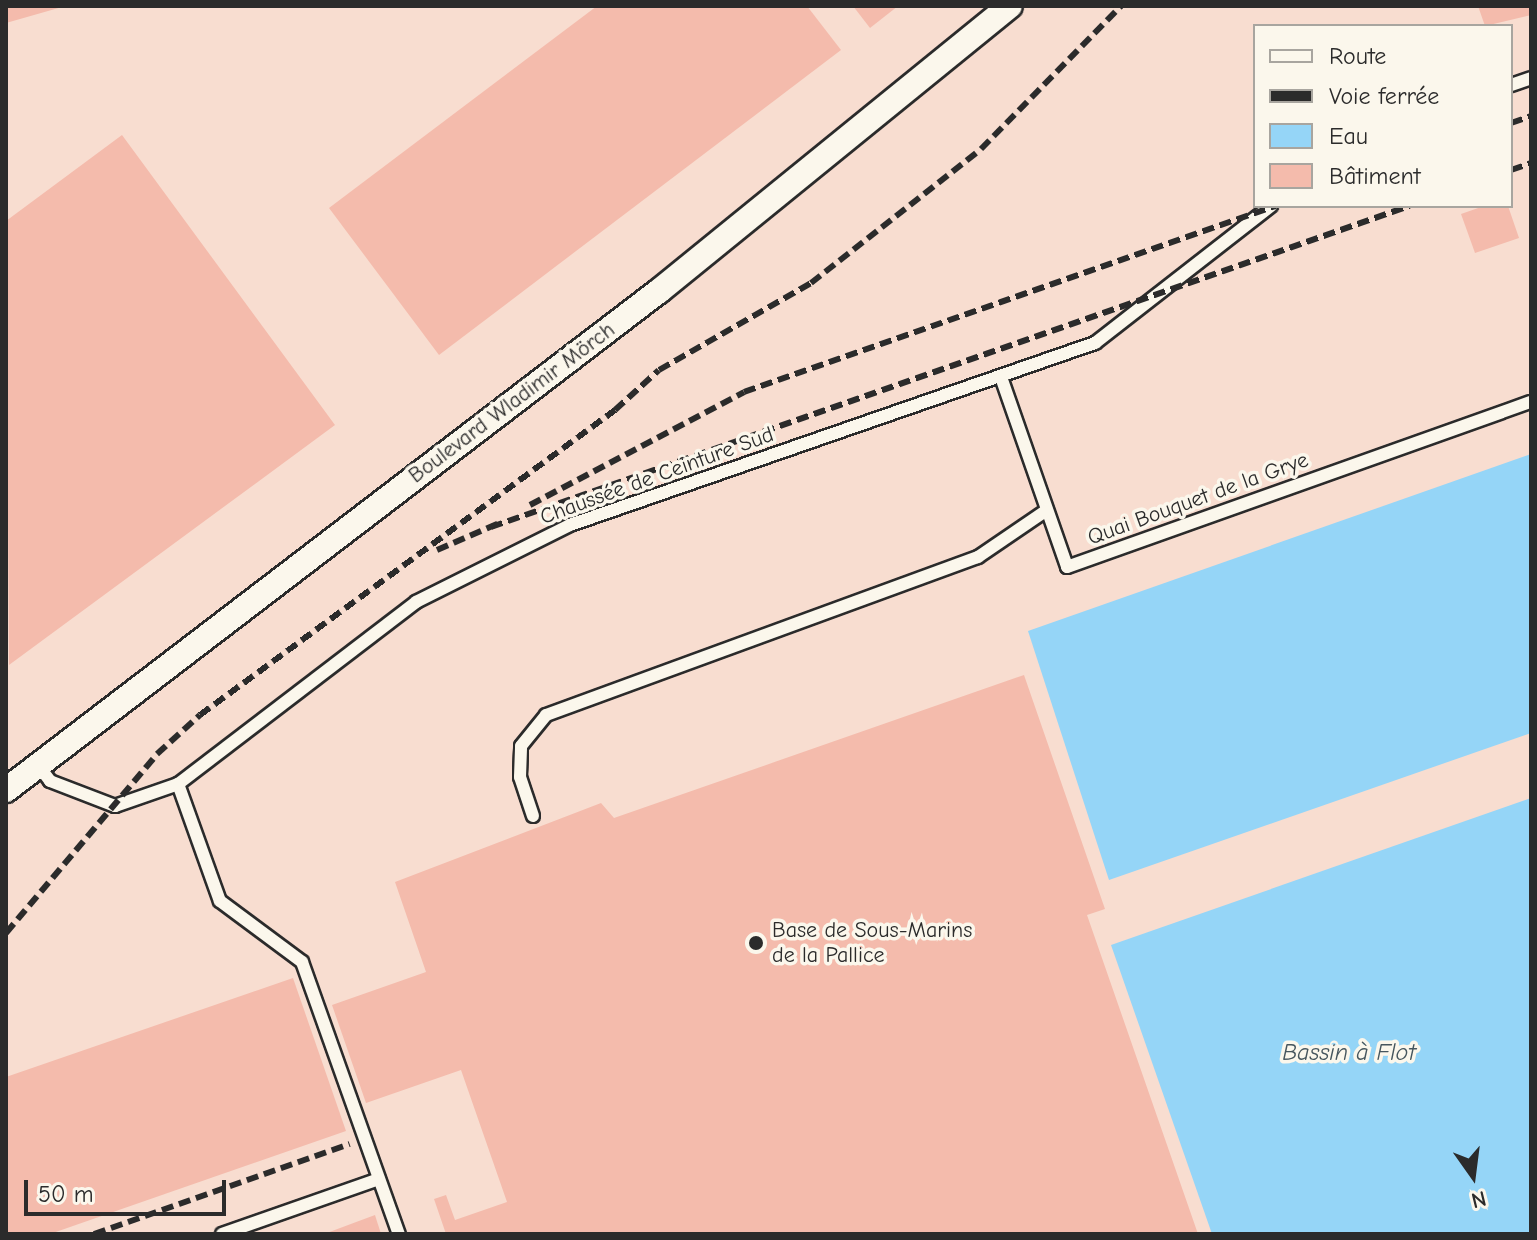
<!DOCTYPE html>
<meta charset="utf-8">
<style>
body{margin:0}
#map{position:relative;width:1537px;height:1240px;overflow:hidden;background:#faebdf;font-family:"Comic Neue",sans-serif}
div>[style]{position:absolute}
.built>*{inset:0;background:#f8ddd0}
.water>*{inset:0;background:#95d5f7}
.building>*{inset:0;background:#f4bbac}
.roads{filter:drop-shadow(2px 0 #2b2b2b) drop-shadow(-2px 0 #2b2b2b) drop-shadow(0 2px #2b2b2b) drop-shadow(0 -2px #2b2b2b)}
.lane>*{height:12px;margin:-6px;padding:0 6px;transform-origin:6px;border-radius:6px;background:#fbf7ec}
.street>*{height:24px;margin:-12px;padding:0 12px;transform-origin:12px;border-radius:12px;background:#fbf7ec}
.rail>*{height:6px;margin-top:-3px;transform-origin:0;background:repeating-linear-gradient(90deg,#2b2b2b 0 12px,transparent 0 18px)}
.dots>*{width:22px;height:22px;translate:-50% -50%;box-sizing:border-box;border:4px solid #fbf7ec;border-radius:50%}
span{translate:-50% -50%;white-space:nowrap;text-align:center;line-height:1.15;-webkit-text-stroke:7px #fbf7ec;paint-order:stroke}
.street-label{font-size:22px;color:#2b2b2b}
.poi-label{font-size:22px;color:#2b2b2b}
.left{translate:0 -50%;text-align:left}
.water-label{font-size:24px;color:#46565e;font-style:italic}
.frame{position:absolute;inset:0;border:8px solid #2b2b2b;pointer-events:none}
.legend{position:absolute;left:1253px;top:24px;width:260px;height:184px;box-sizing:border-box;background:#fbf7ec;border:2px solid #a8a59f;margin:0;padding:10px 14px;list-style:none;font-size:24px;color:#2b2b2b}
.legend li{display:flex;align-items:center;gap:16px;height:40px}
.legend b{width:40px;border:2px solid #a8a59f}
.north{position:absolute;left:1433px;top:1136px;width:80px;height:80px;-webkit-text-stroke:6px #fbf7ec;paint-order:stroke;rotate:166deg;font-size:22px;font-weight:700;line-height:32px;text-align:center;color:#2b2b2b}
.north::after{content:'';display:block;margin:auto;width:28px;height:36px;background:#2b2b2b;clip-path:polygon(50% 0,100% 100%,50% 72%,0 100%)}
.scale{position:absolute;left:24px;top:1180px;width:202px;height:36px;box-sizing:border-box;border:4px solid #2b2b2b;border-top:0;padding-left:10px;font-size:24px;line-height:28px;white-space:nowrap;color:#2b2b2b;-webkit-text-stroke:6px #fbf7ec;paint-order:stroke}
</style>
<div id="map">
<div class="built">
<i style="clip-path:polygon(evenodd,6px 6px,1531px 6px,1531px 1234px,6px 1234px,6px 6px,1255px 26px,1511px 26px,1511px 206px,1255px 206px,1255px 26px)"></i>
</div>
<div class="water">
<i style="clip-path:polygon(1531px 454px,1531px 733px,1109px 880px,1028px 631px)"></i>
<i style="clip-path:polygon(1531px 798px,1531px 1234px,1212px 1234px,1111px 945px)"></i>
</div>
<div class="building">
<i style="clip-path:polygon(6px 6px,62px 6px,62px 7px,6px 23px)"></i>
<i style="clip-path:polygon(597px 6px,807px 6px,841px 50px,439px 355px,329px 208px)"></i>
<i style="clip-path:polygon(853px 6px,898px 6px,870px 28px)"></i>
<i style="clip-path:polygon(1478px 6px,1531px 6px,1531px 15px,1485px 26px)"></i>
<i style="clip-path:polygon(122px 135px,335px 425px,9px 665px,6px 221px)"></i>
<i style="clip-path:polygon(1484px 206px,1508px 206px,1519px 238px,1475px 253px,1461px 214px)"></i>
<i style="clip-path:polygon(1024px 675px,1105px 909px,1087px 915px,1198px 1234px,446px 1234px,434px 1199px,446px 1195px,455px 1220px,507px 1202px,461px 1070px,366px 1103px,332px 1005px,426px 972px,395px 882px,601px 803px,614px 818px)"></i>
<i style="clip-path:polygon(293px 978px,346px 1131px,50px 1234px,6px 1234px,6px 1077px)"></i>
<i style="clip-path:polygon(375px 1215px,381px 1234px,324px 1234px)"></i>
</div>
<div class="roads">
<div class="lane">
<i style="left:1511px;top:85px;width:21px;rotate:-19deg"></i>
<i style="left:1001px;top:377px;width:201px;rotate:70.8deg"></i>
<i style="left:1067px;top:567px;width:492px;rotate:-19.6deg"></i>
<i style="left:38px;top:765px;width:20px;rotate:53deg"></i>
<i style="left:50px;top:781px;width:70px;rotate:21deg"></i>
<i style="left:115px;top:806px;width:67px;rotate:-19.2deg"></i>
<i style="left:178px;top:784px;width:300px;rotate:-37.4deg"></i>
<i style="left:416px;top:602px;width:172px;rotate:-26.6deg"></i>
<i style="left:570px;top:525px;width:556px;rotate:-19.12deg"></i>
<i style="left:1095px;top:343px;width:223px;rotate:-37.9deg"></i>
<i style="left:178px;top:784px;width:124px;rotate:70.3deg"></i>
<i style="left:220px;top:901px;width:102px;rotate:36.6deg"></i>
<i style="left:302px;top:962px;width:289px;rotate:70.4deg"></i>
<i style="left:533px;top:816px;width:41px;rotate:-108.4deg"></i>
<i style="left:520px;top:777px;width:31px;rotate:-88deg"></i>
<i style="left:521px;top:746px;width:40px;rotate:-51deg"></i>
<i style="left:546px;top:715px;width:460px;rotate:-20.1deg"></i>
<i style="left:978px;top:557px;width:83px;rotate:-34.3deg"></i>
<i style="left:222px;top:1234px;width:166px;rotate:-19.3deg"></i>
</div>
<div class="street">
<i style="left:6px;top:790px;width:822px;rotate:-37.39deg"></i>
<i style="left:659px;top:291px;width:452px;rotate:-39.1deg"></i>
</div>
</div>
<div class="rail">
<i style="left:1511px;top:123px;width:21px;rotate:-19deg"></i>
<i style="left:1511px;top:170px;width:21px;rotate:-19deg"></i>
<i style="left:530px;top:505px;width:242px;rotate:-27.8deg"></i>
<i style="left:744px;top:392px;width:563px;rotate:-19.3deg"></i>
<i style="left:491px;top:527px;width:973px;rotate:-19.27deg"></i>
<i style="left:437px;top:550px;width:68px;rotate:-23.5deg"></i>
<i style="left:6px;top:933px;width:234px;rotate:-49.8deg"></i>
<i style="left:157px;top:754px;width:58px;rotate:-42.2deg"></i>
<i style="left:200px;top:715px;width:515px;rotate:-36.31deg"></i>
<i style="left:615px;top:410px;width:59px;rotate:-42.3deg"></i>
<i style="left:659px;top:370px;width:175px;rotate:-29.8deg"></i>
<i style="left:811px;top:283px;width:216px;rotate:-38.2deg"></i>
<i style="left:981px;top:149px;width:200px;rotate:-45.6deg"></i>
<i style="left:94px;top:1234px;width:271px;rotate:-19.4deg"></i>
</div>
<div class="dots">
<i style="left:756px;top:943px;background:#2b2b2b"></i>
</div>
<div class="street-label">
<span style="left:512px;top:403px;rotate:-37deg">Boulevard Wladimir Mörch</span>
<span style="left:657px;top:476px;rotate:-20deg">Chaussée de Ceinture Sud</span>
<span style="left:1198px;top:499px;rotate:-20deg">Quai Bouquet de la Grye</span>
</div>
<div class="poi-label">
<span class="left" style="left:772px;top:943px">Base de Sous-Marins<br>de la Pallice</span>
</div>
<div class="water-label">
<span style="left:1349px;top:1053px">Bassin à Flot</span>
</div>
<div class="frame"></div>
<ul class="legend">
<li><b style="height:10px;background:#fbf7ec"></b>Route</li>
<li><b style="height:10px;background:#2b2b2b"></b>Voie ferrée</li>
<li><b style="height:22px;background:#95d5f7"></b>Eau</li>
<li><b style="height:22px;background:#f4bbac"></b>Bâtiment</li>
</ul>
<div class="north">N</div>
<div class="scale">50 m</div>
</div>
